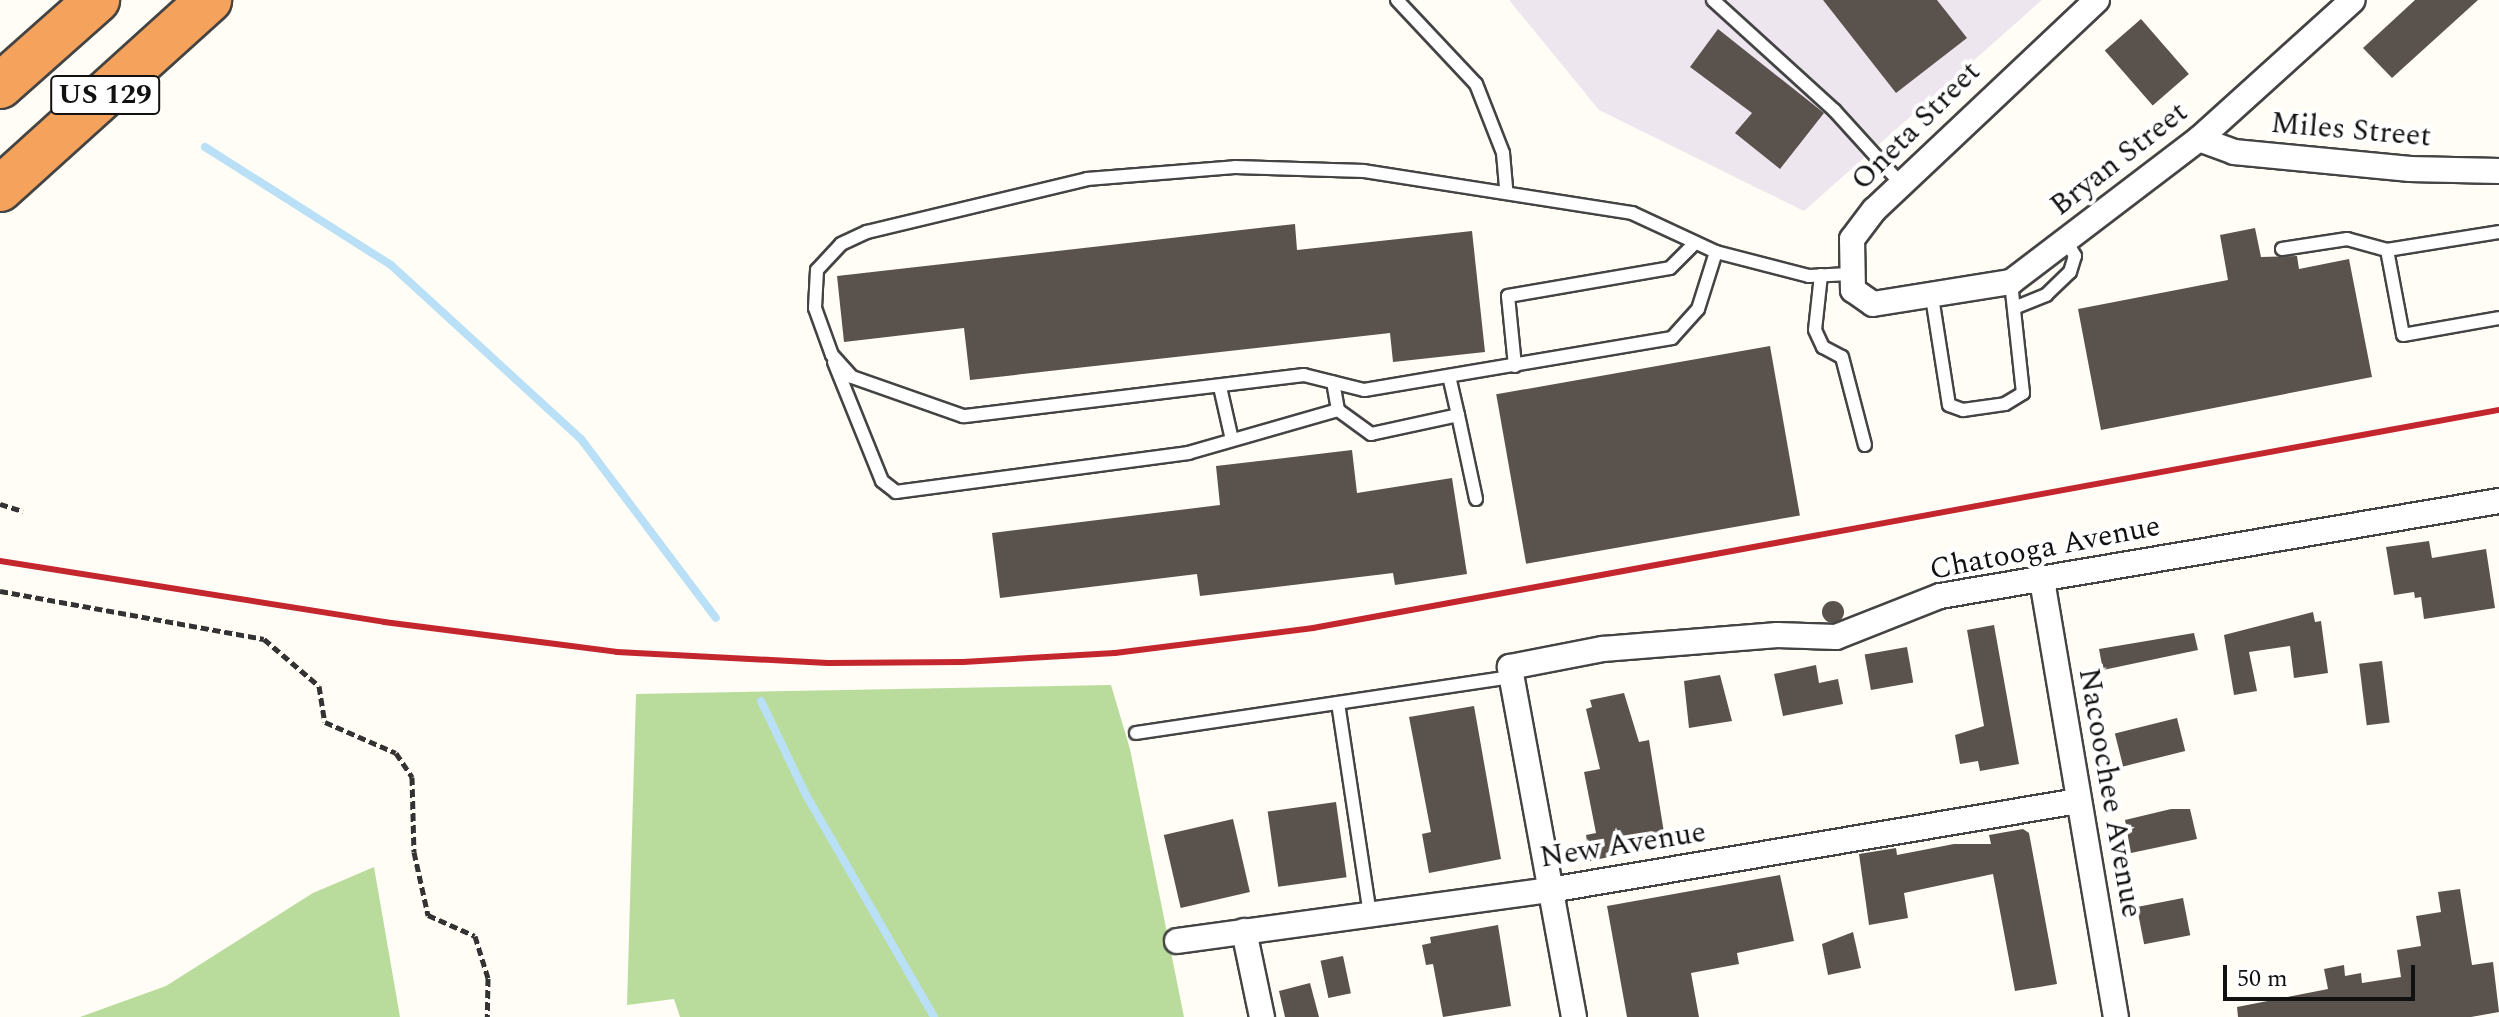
<!DOCTYPE html>
<style>
body{margin:0}
#map{position:relative;width:2499px;height:1017px;overflow:hidden;background:#fffdf5;font-family:Spectral,serif}
div>[style]{position:absolute}
.industrial>*{inset:0;background:#eee6ef}
.forest>*{inset:0;background:#b9dc9c}
.stream>*{height:8px;margin:-4px;padding:0 4px;transform-origin:4px;border-radius:4px;background:#b9e0f7}
.building>*{inset:0;background:#5a524d;transform-origin:0 0}
.round{border-radius:50%}
.path>*{height:5px;margin-top:-2.5px;transform-origin:0;background:repeating-linear-gradient(90deg,#333 0 8px,transparent 0 12px)}
.roads{filter:drop-shadow(2px 0 #444) drop-shadow(-2px 0 #444) drop-shadow(0 2px #444) drop-shadow(0 -2px #444)}
.lane>*{height:12px;margin:-6px;padding:0 6px;transform-origin:6px;border-radius:6px;background:#fff}
.street>*{height:24px;margin:-12px;padding:0 12px;transform-origin:12px;border-radius:12px;background:#fff}
.highway>*{height:44px;margin:-22px;padding:0 22px;transform-origin:22px;border-radius:22px;background:#f5a25d}
.rail>*{height:6px;margin:-3px;padding:0 3px;transform-origin:3px;border-radius:3px;background:#c4262e}
span{translate:-50% -50%;white-space:nowrap;text-align:center;line-height:1.15;-webkit-text-stroke:8px #fff;paint-order:stroke}
.shield-label span{padding:2px 6px;background:#fff;border:2px solid;border-radius:6px;-webkit-text-stroke-width:0}
.shield-label{font-size:28px;color:#111;font-weight:700}
.street-label{font-size:30px;color:#111}
.scale{position:absolute;left:2223px;top:965px;width:192px;height:36px;box-sizing:border-box;border:4px solid #111;border-top:0;padding-left:10px;font-size:24px;line-height:28px;white-space:nowrap;color:#111;-webkit-text-stroke:6px #fff;paint-order:stroke}
</style>
<div id="map">
<div class="industrial">
<i style="clip-path:polygon(1509px 0,2042px 0,1804px 211px,1599px 110px)"></i>
</div>
<div class="forest">
<i style="clip-path:polygon(1111px 685px,1130px 749px,1184px 1017px,680px 1017px,674px 999px,627px 1005px,636px 694px)"></i>
<i style="clip-path:polygon(374px 867px,400px 1017px,80px 1017px,166px 986px,313px 893px)"></i>
</div>
<div class="stream">
<i style="left:205px;top:147px;width:220px;rotate:32.4deg"></i>
<i style="left:391px;top:265px;width:258px;rotate:42.5deg"></i>
<i style="left:581px;top:439px;width:224px;rotate:53deg"></i>
<i style="left:761px;top:701px;width:104px;rotate:64.4deg"></i>
<i style="left:806px;top:795px;width:256px;rotate:60deg"></i>
</div>
<div class="building">
<i style="clip-path:polygon(1823px 0,1937px 0,1967px 38px,1896px 93px)"></i>
<i style="clip-path:polygon(2415px 0,2478px 0,2392px 78px,2363px 48px)"></i>
<i style="left:2141px;top:19px;width:73px;height:48px;rotate:49deg"></i>
<i style="clip-path:polygon(1718px 29px,1824px 113px,1780px 169px,1735px 133px,1752px 113px,1690px 67px)"></i>
<i style="clip-path:polygon(1295px 224px,1297px 250px,1472px 231px,1485px 352px,1393px 362px,1390px 333px,970px 380px,964px 328px,844px 342px,837px 276px)"></i>
<i style="clip-path:polygon(2255px 228px,2261px 257px,2297px 256px,2299px 269px,2349px 259px,2372px 377px,2101px 430px,2078px 309px,2228px 280px,2220px 235px)"></i>
<i style="left:1770px;top:346px;width:172px;height:278px;rotate:80deg"></i>
<i style="clip-path:polygon(1352px 450px,1357px 493px,1452px 478px,1467px 574px,1395px 585px,1393px 573px,1200px 596px,1197px 574px,1000px 598px,992px 533px,1220px 505px,1216px 466px)"></i>
<i style="clip-path:polygon(2429px 541px,2432px 558px,2486px 549px,2495px 608px,2424px 619px,2421px 597px,2415px 598px,2414px 592px,2394px 595px,2386px 547px)"></i>
<i class="round" style="left:1822px;top:601px;width:22px;height:22px"></i>
<i style="clip-path:polygon(2313px 612px,2315px 622px,2321px 621px,2328px 673px,2294px 678px,2290px 646px,2249px 652px,2257px 691px,2234px 695px,2224px 635px)"></i>
<i style="clip-path:polygon(1994px 625px,2019px 764px,1980px 771px,1978px 761px,1960px 764px,1955px 735px,1984px 726px,1967px 630px)"></i>
<i style="clip-path:polygon(2194px 633px,2198px 650px,2103px 670px,2099px 649px)"></i>
<i style="left:1907px;top:647px;width:36px;height:43px;rotate:80deg"></i>
<i style="left:2382px;top:661px;width:62px;height:23px;rotate:83deg"></i>
<i style="clip-path:polygon(1816px 665px,1819px 683px,1838px 679px,1843px 704px,1783px 716px,1774px 674px)"></i>
<i style="clip-path:polygon(1720px 675px,1732px 721px,1689px 728px,1684px 681px)"></i>
<i style="clip-path:polygon(1624px 693px,1639px 742px,1649px 740px,1666px 845px,1590px 861px,1586px 835px,1596px 833px,1584px 772px,1600px 769px,1586px 709px,1592px 707px,1590px 700px)"></i>
<i style="clip-path:polygon(1474px 706px,1501px 859px,1429px 873px,1422px 834px,1431px 832px,1409px 717px)"></i>
<i style="left:2177px;top:718px;width:34px;height:64px;rotate:76deg"></i>
<i style="left:1336px;top:802px;width:76px;height:69px;rotate:82deg"></i>
<i style="clip-path:polygon(2171px 809px,2190px 809px,2197px 839px,2131px 853px,2125px 820px)"></i>
<i style="left:1233px;top:819px;width:75px;height:71px;rotate:77deg"></i>
<i style="clip-path:polygon(2023px 829px,2029px 833px,2057px 984px,2015px 991px,1993px 874px,1904px 893px,1908px 918px,1869px 925px,1859px 854px,1896px 848px,1897px 855px,1954px 844px,1991px 844px,1989px 835px)"></i>
<i style="clip-path:polygon(1780px 875px,1794px 941px,1737px 953px,1739px 964px,1691px 973px,1699px 1017px,1627px 1017px,1607px 906px)"></i>
<i style="clip-path:polygon(2460px 889px,2472px 965px,2493px 962px,2499px 1012px,2471px 1017px,2238px 1017px,2237px 1007px,2328px 989px,2324px 969px,2344px 965px,2345px 976px,2361px 973px,2362px 983px,2401px 977px,2397px 950px,2421px 946px,2416px 916px,2441px 912px,2438px 892px)"></i>
<i style="left:2183px;top:898px;width:38px;height:47px;rotate:79deg"></i>
<i style="clip-path:polygon(1498px 925px,1511px 1006px,1443px 1017px,1433px 964px,1426px 965px,1422px 945px,1431px 943px,1430px 937px)"></i>
<i style="clip-path:polygon(1853px 932px,1861px 968px,1828px 975px,1822px 944px)"></i>
<i style="left:1343px;top:956px;width:38px;height:23px;rotate:78deg"></i>
<i style="clip-path:polygon(1310px 983px,1319px 1017px,1285px 1017px,1279px 991px)"></i>
</div>
<div class="path">
<i style="left:0;top:504px;width:24px;rotate:17deg"></i>
<i style="left:0;top:591px;width:268px;rotate:10.3deg"></i>
<i style="left:264px;top:639px;width:72px;rotate:40.5deg"></i>
<i style="left:319px;top:686px;width:36px;rotate:81deg"></i>
<i style="left:325px;top:722px;width:77px;rotate:23.6deg"></i>
<i style="left:396px;top:753px;width:29px;rotate:56deg"></i>
<i style="left:412px;top:777px;width:75px;rotate:88.5deg"></i>
<i style="left:414px;top:852px;width:65px;rotate:77.5deg"></i>
<i style="left:428px;top:915px;width:51px;rotate:24.1deg"></i>
<i style="left:475px;top:936px;width:44px;rotate:72.8deg"></i>
<i style="left:488px;top:978px;width:39px;rotate:91deg"></i>
</div>
<div class="roads">
<div class="lane">
<i style="left:1397px;top:0;width:115px;rotate:46.8deg"></i>
<i style="left:1476px;top:84px;width:74px;rotate:68.6deg"></i>
<i style="left:1503px;top:153px;width:38px;rotate:85deg"></i>
<i style="left:1713px;top:0;width:164px;rotate:42.3deg"></i>
<i style="left:1834px;top:110px;width:100px;rotate:47.8deg"></i>
<i style="left:2282px;top:249px;width:66px;rotate:-8.7deg"></i>
<i style="left:2347px;top:239px;width:41px;rotate:15.4deg"></i>
<i style="left:2387px;top:250px;width:113px;rotate:-9.1deg"></i>
<i style="left:2387px;top:250px;width:86px;rotate:79.3deg"></i>
<i style="left:2403px;top:335px;width:97px;rotate:-10deg"></i>
<i style="left:1716px;top:252px;width:60px;rotate:107.5deg"></i>
<i style="left:1698px;top:309px;width:39px;rotate:132deg"></i>
<i style="left:1672px;top:338px;width:312px;rotate:170.4deg"></i>
<i style="left:1364px;top:390px;width:62px;rotate:-166deg"></i>
<i style="left:1304px;top:375px;width:343px;rotate:173.1deg"></i>
<i style="left:963px;top:416px;width:118px;rotate:-160.6deg"></i>
<i style="left:852px;top:377px;width:30px;rotate:-132deg"></i>
<i style="left:832px;top:355px;width:50px;rotate:-109.9deg"></i>
<i style="left:815px;top:308px;width:38px;rotate:-87deg"></i>
<i style="left:817px;top:270px;width:35px;rotate:-47deg"></i>
<i style="left:841px;top:244px;width:29px;rotate:-25deg"></i>
<i style="left:867px;top:232px;width:226px;rotate:-13.5deg"></i>
<i style="left:1087px;top:179px;width:148px;rotate:-4.6deg"></i>
<i style="left:1235px;top:167px;width:129px;rotate:1.8deg"></i>
<i style="left:1364px;top:171px;width:271px;rotate:8.9deg"></i>
<i style="left:1632px;top:213px;width:93px;rotate:24.9deg"></i>
<i style="left:1716px;top:252px;width:96px;rotate:14.5deg"></i>
<i style="left:1809px;top:276px;width:41px;rotate:-2.8deg"></i>
<i style="left:1821px;top:275px;width:55px;rotate:96.2deg"></i>
<i style="left:1815px;top:330px;width:19px;rotate:65deg"></i>
<i style="left:1823px;top:347px;width:21px;rotate:28deg"></i>
<i style="left:1842px;top:357px;width:91px;rotate:75.4deg"></i>
<i style="left:1932px;top:297px;width:109px;rotate:81.1deg"></i>
<i style="left:1949px;top:405px;width:15px;rotate:20deg"></i>
<i style="left:1963px;top:410px;width:42px;rotate:-8.1deg"></i>
<i style="left:2005px;top:404px;width:21px;rotate:-31deg"></i>
<i style="left:2023px;top:393px;width:112px;rotate:-96.2deg"></i>
<i style="left:2014px;top:308px;width:35px;rotate:-22deg"></i>
<i style="left:2046px;top:295px;width:33px;rotate:-44deg"></i>
<i style="left:2070px;top:272px;width:17px;rotate:-73deg"></i>
<i style="left:2075px;top:256px;width:17px;rotate:-121deg"></i>
<i style="left:834px;top:362px;width:128px;rotate:68deg"></i>
<i style="left:882px;top:481px;width:18px;rotate:38deg"></i>
<i style="left:896px;top:492px;width:295px;rotate:-7.6deg"></i>
<i style="left:1188px;top:453px;width:156px;rotate:-16deg"></i>
<i style="left:1338px;top:410px;width:28px;rotate:-100deg"></i>
<i style="left:1515px;top:366px;width:70px;rotate:-95.7deg"></i>
<i style="left:1508px;top:296px;width:164px;rotate:-9.8deg"></i>
<i style="left:1670px;top:268px;width:35px;rotate:-45deg"></i>
<i style="left:1220px;top:387px;width:54px;rotate:77.2deg"></i>
<i style="left:1338px;top:410px;width:41px;rotate:36deg"></i>
<i style="left:1371px;top:434px;width:89px;rotate:-12.3deg"></i>
<i style="left:1458px;top:415px;width:40px;rotate:-103deg"></i>
<i style="left:1458px;top:415px;width:86px;rotate:77.9deg"></i>
<i style="left:1338px;top:703px;width:213px;rotate:81.4deg"></i>
<i style="left:1136px;top:733px;width:380px;rotate:-8.5deg"></i>
</div>
<div class="street">
<i style="left:2097px;top:0;width:306px;rotate:136.7deg"></i>
<i style="left:1874px;top:210px;width:36px;rotate:127deg"></i>
<i style="left:1852px;top:239px;width:51px;rotate:88.9deg"></i>
<i style="left:1853px;top:290px;width:24px;rotate:35deg"></i>
<i style="left:1873px;top:304px;width:140px;rotate:-9.1deg"></i>
<i style="left:2011px;top:282px;width:236px;rotate:-37.3deg"></i>
<i style="left:2199px;top:139px;width:207px;rotate:-42.1deg"></i>
<i style="left:2199px;top:139px;width:37px;rotate:20deg"></i>
<i style="left:2234px;top:152px;width:177px;rotate:5.5deg"></i>
<i style="left:2410px;top:169px;width:89px;rotate:1.3deg"></i>
<i style="left:2042px;top:580px;width:443px;rotate:80.4deg"></i>
<i style="left:1244px;top:931px;width:88px;rotate:78.2deg"></i>
<i style="left:1177px;top:941px;width:376px;rotate:-7.8deg"></i>
<i style="left:1550px;top:890px;width:535px;rotate:-9.57deg"></i>
<i style="left:1574px;top:1017px;width:356px;rotate:-100.4deg"></i>
<i style="left:1510px;top:667px;width:95px;rotate:-11deg"></i>
<i style="left:1603px;top:649px;width:175px;rotate:-4.6deg"></i>
<i style="left:1777px;top:635px;width:59px;rotate:1.9deg"></i>
<i style="left:1836px;top:637px;width:112px;rotate:-21.5deg"></i>
<i style="left:1940px;top:596px;width:567px;rotate:-9.65deg"></i>
</div>
<div class="highway">
<i style="left:0;top:86px;width:130px;rotate:-41.6deg"></i>
<i style="left:0;top:189px;width:282px;rotate:-42.1deg"></i>
</div>
</div>
<div class="rail">
<i style="left:0;top:561px;width:389px;rotate:9deg"></i>
<i style="left:384px;top:622px;width:235px;rotate:7.3deg"></i>
<i style="left:617px;top:652px;width:211px;rotate:3deg"></i>
<i style="left:828px;top:663px;width:135px;rotate:-0.4deg"></i>
<i style="left:963px;top:662px;width:152px;rotate:-3.4deg"></i>
<i style="left:1115px;top:653px;width:200px;rotate:-7.2deg"></i>
<i style="left:1313px;top:628px;width:1206px;rotate:-10.42deg"></i>
</div>
<div class="shield-label">
<span style="left:105px;top:95px">US 129</span>
</div>
<div class="street-label">
<span style="left:1916px;top:126px;rotate:-45deg">Oneta Street</span>
<span style="left:2351px;top:130px;rotate:5deg">Miles Street</span>
<span style="left:2119px;top:159px;rotate:-38deg">Bryan Street</span>
<span style="left:2045px;top:548px;rotate:-11deg">Chatooga Avenue</span>
<span style="left:2110px;top:793px;rotate:80deg">Nacoochee Avenue</span>
<span style="left:1623px;top:845px;rotate:-9deg">New Avenue</span>
</div>
<div class="scale">50 m</div>
</div>
